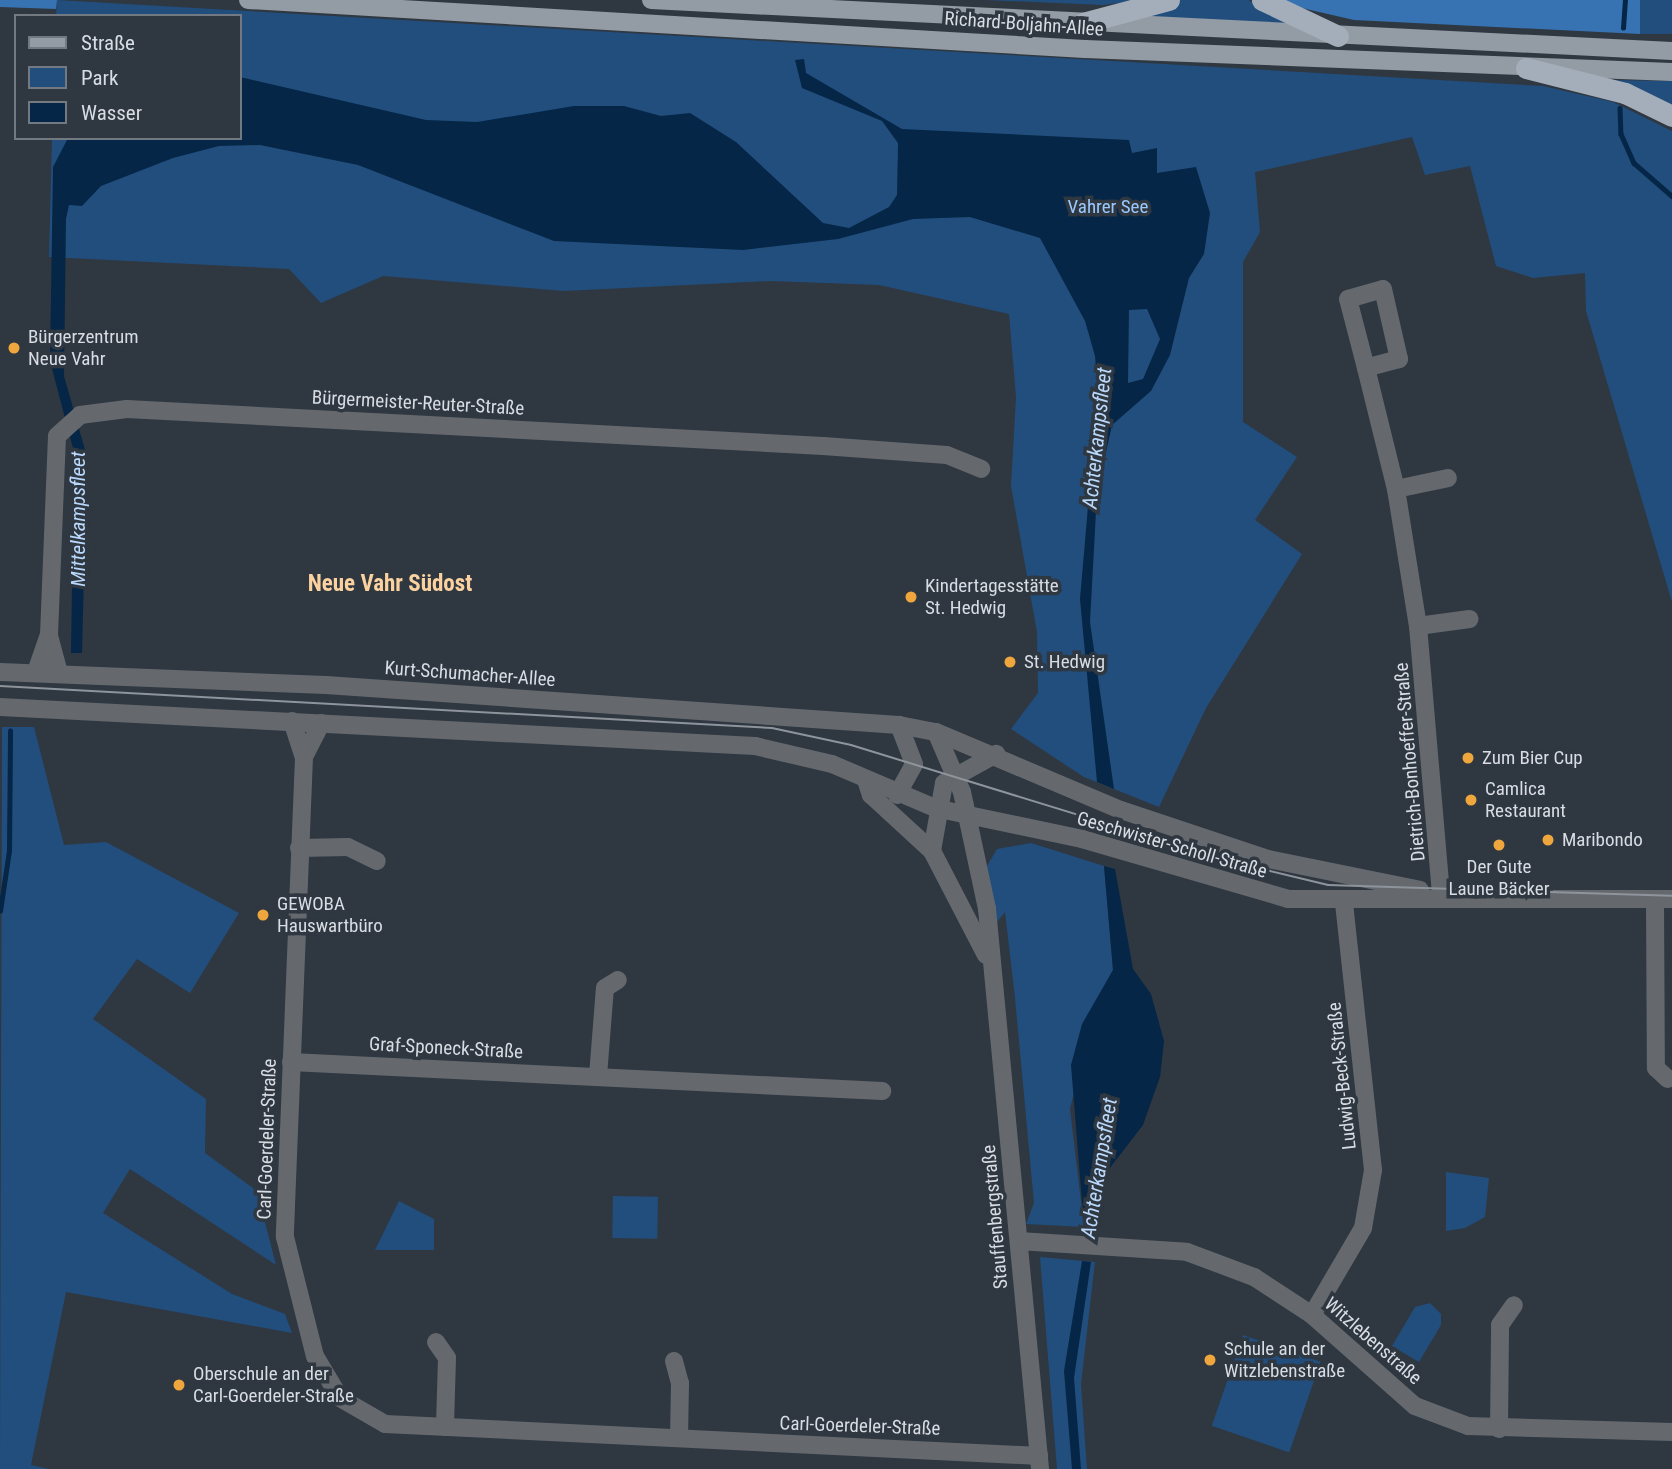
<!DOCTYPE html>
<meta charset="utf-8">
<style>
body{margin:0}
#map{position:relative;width:1672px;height:1469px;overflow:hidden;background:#2f3740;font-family:"Roboto Condensed",sans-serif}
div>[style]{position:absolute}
.green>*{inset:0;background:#224e7d;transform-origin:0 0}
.forest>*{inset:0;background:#3773b3}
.water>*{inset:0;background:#052646}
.stream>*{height:4.5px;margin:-2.25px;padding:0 2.25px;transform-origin:2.25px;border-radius:2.25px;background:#052646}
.minor>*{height:18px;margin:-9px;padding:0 9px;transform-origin:9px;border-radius:9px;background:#65696e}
.major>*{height:18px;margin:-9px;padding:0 9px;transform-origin:9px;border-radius:9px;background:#939ba4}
.highway>*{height:21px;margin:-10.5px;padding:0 10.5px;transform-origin:10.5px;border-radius:10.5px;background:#a4aeba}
.tram>*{height:2px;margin:-1px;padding:0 1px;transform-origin:1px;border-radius:1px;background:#8e949b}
.dots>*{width:19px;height:19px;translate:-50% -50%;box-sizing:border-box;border:4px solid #2f3740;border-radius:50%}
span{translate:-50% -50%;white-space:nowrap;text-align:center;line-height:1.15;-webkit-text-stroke:7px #2f3740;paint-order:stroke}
.street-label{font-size:19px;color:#d8dde3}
.park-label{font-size:19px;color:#9ac8fc}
.poi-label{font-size:19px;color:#d8dde3}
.left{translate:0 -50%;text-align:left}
.water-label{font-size:21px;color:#b9d8fb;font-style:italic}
.quarter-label{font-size:23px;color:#fbd29f;font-weight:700}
.legend{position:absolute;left:14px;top:14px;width:228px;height:126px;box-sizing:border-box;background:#2f3740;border:2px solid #737981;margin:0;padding:9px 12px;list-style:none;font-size:21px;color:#d8dde3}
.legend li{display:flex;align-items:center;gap:14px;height:35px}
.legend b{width:35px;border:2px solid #737981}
</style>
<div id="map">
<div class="green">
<i style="clip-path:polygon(57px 0,1543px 86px,1613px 102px,1672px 131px,1672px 602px,1586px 311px,1585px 273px,1533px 278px,1496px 266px,1470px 166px,1425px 175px,1412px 137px,1255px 172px,1260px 232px,1243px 262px,1243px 422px,1297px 457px,1255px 520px,1302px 554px,1206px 708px,1159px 807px,1084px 777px,1011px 729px,1038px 693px,1037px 632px,1011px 486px,1016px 397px,1009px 314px,879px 285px,771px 281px,564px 291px,383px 276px,321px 303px,289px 269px,49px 257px,52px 138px,240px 138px,240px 16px,56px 16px)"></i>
<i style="clip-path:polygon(984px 0,1144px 0,1103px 5px)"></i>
<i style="clip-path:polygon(1180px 0,1248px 0,1303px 26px,1139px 18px)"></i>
<i style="clip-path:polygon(1343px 0,1533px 0,1533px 3px)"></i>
<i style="left:1640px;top:0;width:32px;height:34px"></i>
<i style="clip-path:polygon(1598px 80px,1672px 81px,1672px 111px)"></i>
<i style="clip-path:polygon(2px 727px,34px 727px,64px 845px,106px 842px,239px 913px,190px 993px,137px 959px,93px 1019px,206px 1099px,205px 1153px,257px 1191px,276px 1265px,130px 1169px,103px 1213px,232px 1294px,285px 1314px,292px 1333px,66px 1292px,31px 1465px,49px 1469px,0 1469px)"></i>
<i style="clip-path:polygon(1031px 843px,1104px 866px,1113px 970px,1097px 1000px,1070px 1109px,1084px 1227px,1026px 1224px,1034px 1203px,1015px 998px,1005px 912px,997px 922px,987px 866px,997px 849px)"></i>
<i style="clip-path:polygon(1446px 1172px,1489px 1178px,1485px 1217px,1465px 1228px,1446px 1231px)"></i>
<i style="left:613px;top:1196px;width:45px;height:42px;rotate:1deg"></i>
<i style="clip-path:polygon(399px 1201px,434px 1219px,434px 1250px,375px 1250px)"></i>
<i style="clip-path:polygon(1040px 1257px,1095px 1262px,1081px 1384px,1087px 1469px,1057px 1469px)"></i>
<i style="clip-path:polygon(1430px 1303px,1441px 1314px,1441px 1325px,1419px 1362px,1392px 1346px,1415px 1307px)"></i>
<i style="left:1243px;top:1335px;width:82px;height:96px;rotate:19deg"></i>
</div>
<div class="forest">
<i style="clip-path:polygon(0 0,57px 0,56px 9px,0 7px)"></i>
<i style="clip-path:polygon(1267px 0,1640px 0,1640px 34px,1354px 20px)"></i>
</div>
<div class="water">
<i style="clip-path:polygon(evenodd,804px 59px,806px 73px,902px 129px,1129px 140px,1132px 153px,1157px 148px,1157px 173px,1196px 167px,1210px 213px,1204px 254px,1189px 278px,1170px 355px,1151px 391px,1112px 425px,1097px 493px,1090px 622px,1114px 789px,1097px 782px,1080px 599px,1098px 391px,1095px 356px,1085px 321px,1040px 238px,970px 217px,913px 219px,838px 239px,743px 250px,554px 241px,358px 165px,260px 145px,219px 146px,173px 158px,101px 186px,82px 206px,69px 205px,66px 219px,64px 376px,87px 457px,82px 653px,71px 653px,74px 452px,50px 361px,53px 167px,68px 138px,240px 138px,240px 77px,426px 120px,477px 122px,574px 106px,624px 106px,661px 116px,690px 113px,736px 142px,823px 223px,849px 228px,889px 207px,897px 195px,898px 143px,882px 121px,802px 88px,795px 60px,804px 59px,1147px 309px,1160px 339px,1143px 379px,1128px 383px,1129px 310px,1147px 309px)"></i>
<i style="clip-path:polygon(1104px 866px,1115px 869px,1133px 969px,1151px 994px,1164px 1041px,1160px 1077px,1143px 1125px,1109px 1169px,1097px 1227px,1084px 1227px,1071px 1065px,1082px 1024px,1113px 970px)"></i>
<i style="clip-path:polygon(1082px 1261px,1091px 1262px,1074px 1378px,1081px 1469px,1072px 1469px,1064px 1371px)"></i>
</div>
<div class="stream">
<i style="left:1623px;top:28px;width:28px;rotate:-86deg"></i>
<i style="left:1620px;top:108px;width:26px;rotate:88deg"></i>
<i style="left:1621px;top:134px;width:32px;rotate:66deg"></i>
<i style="left:1634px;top:163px;width:50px;rotate:41deg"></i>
<i style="left:0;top:911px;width:61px;rotate:-81.5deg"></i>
<i style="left:9px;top:851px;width:120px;rotate:-89.5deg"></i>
<i style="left:1087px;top:1242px;width:19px;rotate:-81deg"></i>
</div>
<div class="minor">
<i style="left:1383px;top:289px;width:72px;rotate:77.1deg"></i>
<i style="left:1399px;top:359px;width:34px;rotate:165deg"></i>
<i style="left:1366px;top:368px;width:71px;rotate:-104.6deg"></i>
<i style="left:1348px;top:299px;width:36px;rotate:-16deg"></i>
<i style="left:1366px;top:368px;width:125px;rotate:76.1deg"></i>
<i style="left:1396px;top:489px;width:139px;rotate:80.9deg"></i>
<i style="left:1418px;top:626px;width:270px;rotate:85.1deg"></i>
<i style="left:1396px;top:489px;width:53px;rotate:-11.9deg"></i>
<i style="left:1418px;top:626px;width:52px;rotate:-7.7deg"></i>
<i style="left:0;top:672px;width:326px;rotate:2.3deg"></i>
<i style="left:326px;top:685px;width:574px;rotate:3.99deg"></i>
<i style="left:899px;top:725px;width:38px;rotate:11deg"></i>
<i style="left:936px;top:732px;width:201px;rotate:22.9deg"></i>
<i style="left:1121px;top:810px;width:155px;rotate:18.4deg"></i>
<i style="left:1268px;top:859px;width:155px;rotate:11.5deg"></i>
<i style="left:36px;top:672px;width:39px;rotate:-71deg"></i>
<i style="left:59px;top:673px;width:39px;rotate:-105deg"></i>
<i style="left:49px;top:635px;width:199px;rotate:-87.7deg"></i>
<i style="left:57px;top:436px;width:31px;rotate:-42deg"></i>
<i style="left:80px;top:415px;width:47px;rotate:-7.3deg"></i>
<i style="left:127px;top:409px;width:697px;rotate:3.04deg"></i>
<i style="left:823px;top:446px;width:124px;rotate:4.2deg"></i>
<i style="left:947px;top:455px;width:37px;rotate:22deg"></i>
<i style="left:0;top:707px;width:756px;rotate:2.96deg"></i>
<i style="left:755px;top:746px;width:79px;rotate:13.2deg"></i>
<i style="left:832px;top:764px;width:112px;rotate:23.1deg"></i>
<i style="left:935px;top:808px;width:150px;rotate:11.9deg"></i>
<i style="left:1082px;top:839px;width:215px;rotate:16.2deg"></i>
<i style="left:1288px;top:899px;width:384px"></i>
<i style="left:292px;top:721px;width:38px;rotate:72deg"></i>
<i style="left:304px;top:757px;width:480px;rotate:92.3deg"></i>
<i style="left:285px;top:1237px;width:123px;rotate:75.9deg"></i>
<i style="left:315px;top:1356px;width:49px;rotate:59.2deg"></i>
<i style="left:340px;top:1398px;width:52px;rotate:30deg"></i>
<i style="left:385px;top:1424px;width:655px;rotate:2.8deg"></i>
<i style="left:936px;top:732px;width:65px;rotate:66.6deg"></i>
<i style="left:962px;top:792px;width:120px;rotate:77.9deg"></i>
<i style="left:987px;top:909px;width:563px;rotate:84.59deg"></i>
<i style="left:304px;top:757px;width:38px;rotate:-63deg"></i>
<i style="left:866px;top:780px;width:16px;rotate:72deg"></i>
<i style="left:871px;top:795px;width:83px;rotate:42.6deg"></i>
<i style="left:932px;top:851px;width:117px;rotate:62.6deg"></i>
<i style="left:897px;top:795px;width:35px;rotate:-61deg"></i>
<i style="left:914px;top:764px;width:42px;rotate:-111deg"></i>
<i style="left:299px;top:848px;width:49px;rotate:-1.2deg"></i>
<i style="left:348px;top:847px;width:32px;rotate:26deg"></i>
<i style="left:932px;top:851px;width:69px;rotate:-80deg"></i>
<i style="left:944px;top:783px;width:60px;rotate:-29.1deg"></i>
<i style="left:1655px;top:899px;width:169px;rotate:89.7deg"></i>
<i style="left:1656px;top:1068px;width:16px;rotate:43deg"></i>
<i style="left:291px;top:1062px;width:592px;rotate:2.81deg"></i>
<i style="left:598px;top:1076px;width:88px;rotate:-85.5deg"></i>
<i style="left:605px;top:988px;width:15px;rotate:-32deg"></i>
<i style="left:1019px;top:1241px;width:168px;rotate:3.7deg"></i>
<i style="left:1187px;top:1252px;width:72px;rotate:20.5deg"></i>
<i style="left:1254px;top:1277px;width:69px;rotate:33.2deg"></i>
<i style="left:1312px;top:1315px;width:137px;rotate:41.5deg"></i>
<i style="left:1415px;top:1406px;width:57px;rotate:20.7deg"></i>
<i style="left:1468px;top:1426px;width:204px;rotate:1.7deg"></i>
<i style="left:1312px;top:1315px;width:101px;rotate:-59.6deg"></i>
<i style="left:1363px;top:1228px;width:59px;rotate:-80.2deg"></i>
<i style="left:1373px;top:1170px;width:270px;rotate:-96.2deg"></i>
<i style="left:436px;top:1342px;width:19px;rotate:55deg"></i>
<i style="left:447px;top:1358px;width:69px;rotate:91.7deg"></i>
<i style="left:674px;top:1361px;width:23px;rotate:75deg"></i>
<i style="left:680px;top:1383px;width:55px;rotate:91deg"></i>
<i style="left:1499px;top:1429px;width:104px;rotate:-89.4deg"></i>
<i style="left:1500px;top:1325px;width:24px;rotate:-55deg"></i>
</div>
<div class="major">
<i style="left:248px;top:0;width:838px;rotate:3.35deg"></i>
<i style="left:1085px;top:49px;width:587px;rotate:2.24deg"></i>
<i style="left:651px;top:0;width:1022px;rotate:2.86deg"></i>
</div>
<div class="highway">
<i style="left:1262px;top:0;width:84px;rotate:25.3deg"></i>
<i style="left:1083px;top:23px;width:89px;rotate:-15deg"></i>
<i style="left:1526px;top:68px;width:102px;rotate:14.2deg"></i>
<i style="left:1625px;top:93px;width:52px;rotate:26.1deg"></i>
</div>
<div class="tram">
<i style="left:0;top:686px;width:773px;rotate:3.11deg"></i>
<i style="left:772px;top:728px;width:81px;rotate:12.1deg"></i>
<i style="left:851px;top:745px;width:395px;rotate:17.1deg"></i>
<i style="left:1229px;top:861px;width:102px;rotate:13.6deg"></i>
<i style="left:1328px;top:885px;width:344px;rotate:1.8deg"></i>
</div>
<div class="dots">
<i style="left:14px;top:348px;background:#efa73d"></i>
<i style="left:911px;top:597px;background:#efa73d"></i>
<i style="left:1010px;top:662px;background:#efa73d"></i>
<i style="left:1468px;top:758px;background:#efa73d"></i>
<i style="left:1471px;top:800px;background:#efa73d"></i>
<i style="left:1548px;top:840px;background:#efa73d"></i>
<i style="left:1499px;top:845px;background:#efa73d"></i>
<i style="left:263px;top:915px;background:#efa73d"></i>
<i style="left:1210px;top:1360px;background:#efa73d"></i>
<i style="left:179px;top:1385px;background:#efa73d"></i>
</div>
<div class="street-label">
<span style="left:1024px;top:24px;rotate:4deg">Richard-Boljahn-Allee</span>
<span style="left:418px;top:403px;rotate:3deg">Bürgermeister-Reuter-Straße</span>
<span style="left:470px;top:674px;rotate:4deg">Kurt-Schumacher-Allee</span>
<span style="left:1410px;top:762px;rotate:-95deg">Dietrich-Bonhoeffer-Straße</span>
<span style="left:1172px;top:845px;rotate:16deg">Geschwister-Scholl-Straße</span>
<span style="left:446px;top:1048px;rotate:3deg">Graf-Sponeck-Straße</span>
<span style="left:1342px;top:1076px;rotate:-96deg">Ludwig-Beck-Straße</span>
<span style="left:267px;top:1139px;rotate:-88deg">Carl-Goerdeler-Straße</span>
<span style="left:995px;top:1217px;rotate:-95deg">Stauffenbergstraße</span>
<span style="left:1373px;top:1341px;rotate:41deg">Witzlebenstraße</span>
<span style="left:860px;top:1426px;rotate:2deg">Carl-Goerdeler-Straße</span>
</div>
<div class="park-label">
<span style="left:1108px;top:207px">Vahrer See</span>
</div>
<div class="poi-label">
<span class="left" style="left:28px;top:348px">Bürgerzentrum<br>Neue Vahr</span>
<span class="left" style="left:925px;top:597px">Kindertagesstätte<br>St. Hedwig</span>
<span class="left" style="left:1024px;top:662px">St. Hedwig</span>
<span class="left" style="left:1482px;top:758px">Zum Bier Cup</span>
<span class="left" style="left:1485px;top:800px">Camlica<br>Restaurant</span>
<span class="left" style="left:1562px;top:840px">Maribondo</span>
<span style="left:1499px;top:878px">Der Gute<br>Laune Bäcker</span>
<span class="left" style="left:277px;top:915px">GEWOBA<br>Hauswartbüro</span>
<span class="left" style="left:1224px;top:1360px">Schule an der<br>Witzlebenstraße</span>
<span class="left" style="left:193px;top:1385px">Oberschule an der<br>Carl-Goerdeler-Straße</span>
</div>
<div class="water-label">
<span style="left:1097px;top:438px;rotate:-84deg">Achterkampsfleet</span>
<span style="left:78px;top:519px;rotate:-90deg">Mittelkampsfleet</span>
<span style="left:1099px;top:1168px;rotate:-81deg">Achterkampsfleet</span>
</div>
<div class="quarter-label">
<span style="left:390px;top:584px">Neue Vahr Südost</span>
</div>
<ul class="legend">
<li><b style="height:9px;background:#939ba4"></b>Straße</li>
<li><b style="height:19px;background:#224e7d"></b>Park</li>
<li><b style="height:19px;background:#052646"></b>Wasser</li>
</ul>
</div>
